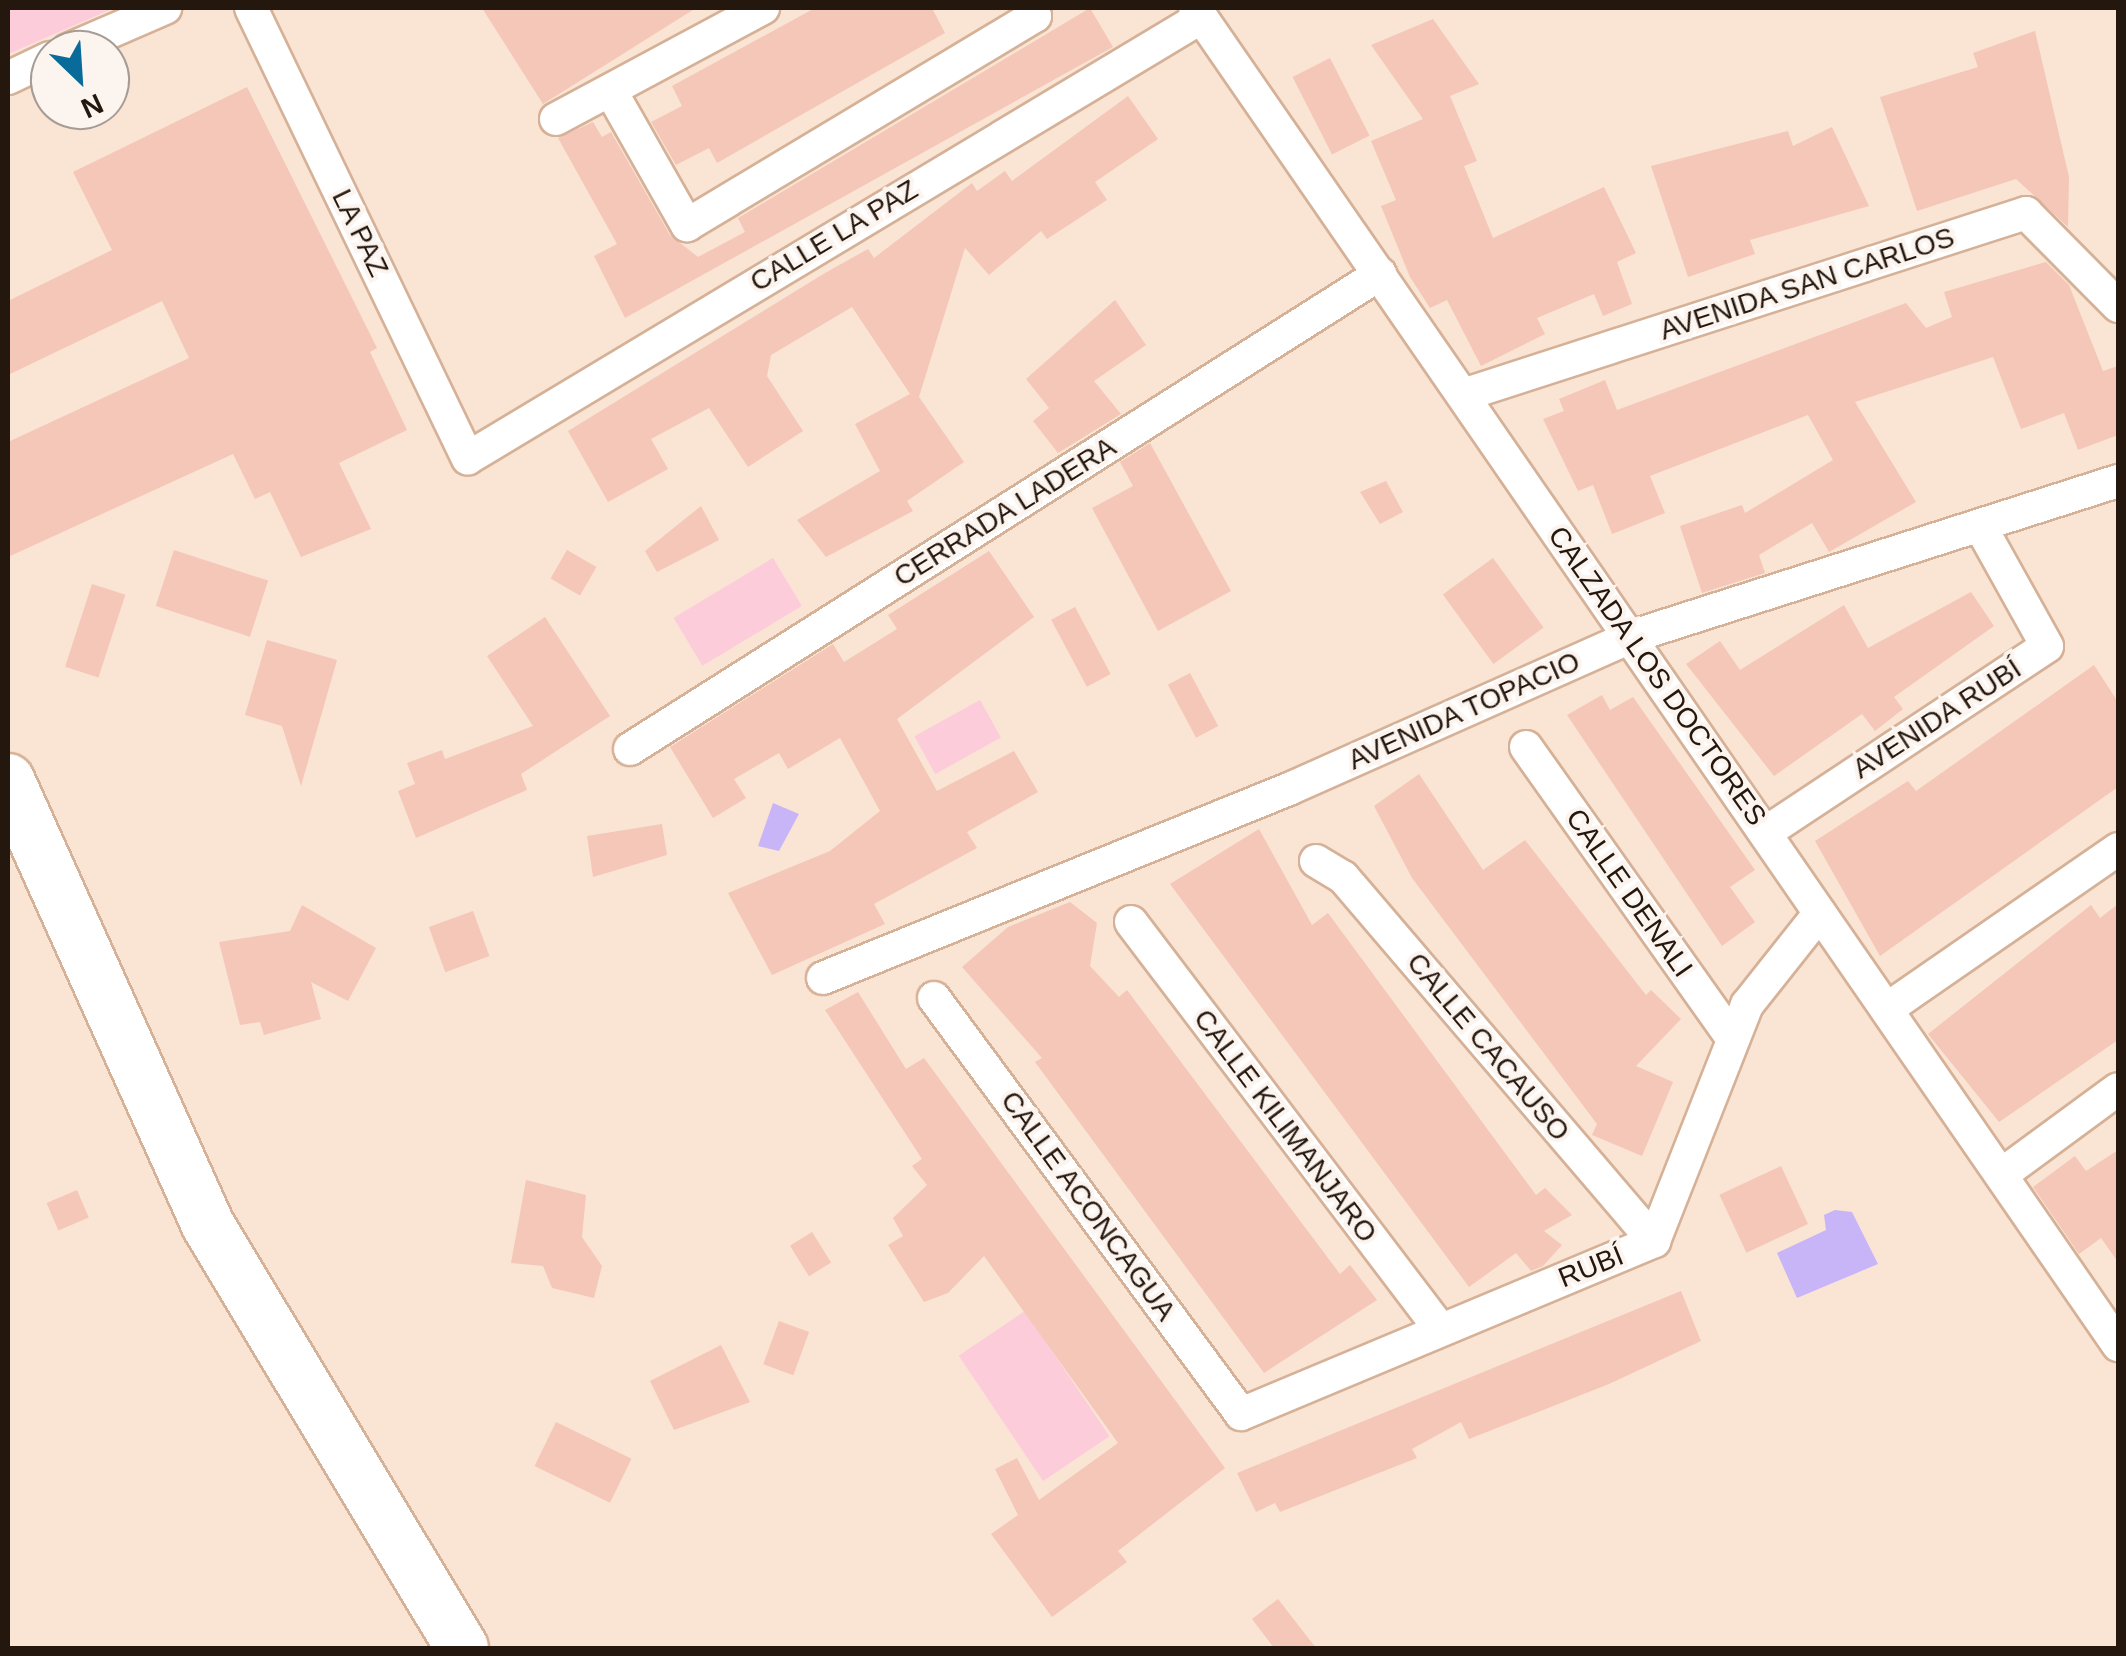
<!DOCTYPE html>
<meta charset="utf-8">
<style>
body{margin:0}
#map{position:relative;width:2126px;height:1656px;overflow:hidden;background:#fae4d4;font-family:Helvetica,sans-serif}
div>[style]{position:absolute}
.green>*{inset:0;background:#fcccdb;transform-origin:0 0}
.water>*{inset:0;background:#c8b5f7}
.building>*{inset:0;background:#f4c7b9;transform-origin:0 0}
.roads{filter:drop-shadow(2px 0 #d5b197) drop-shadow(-2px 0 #d5b197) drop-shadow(0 2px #d5b197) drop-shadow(0 -2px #d5b197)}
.minor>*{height:32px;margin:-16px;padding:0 16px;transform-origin:16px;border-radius:16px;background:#fff}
.primary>*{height:52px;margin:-26px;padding:0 26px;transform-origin:26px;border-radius:26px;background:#fff}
span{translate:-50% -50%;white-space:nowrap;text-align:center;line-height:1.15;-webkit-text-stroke:8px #fcf4ef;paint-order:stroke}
.street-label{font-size:28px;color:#24170e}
.frame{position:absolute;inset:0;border:10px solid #24170e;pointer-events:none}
.north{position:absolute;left:30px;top:30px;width:100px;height:100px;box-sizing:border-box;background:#fcf4ef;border:2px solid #a69c95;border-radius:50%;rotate:155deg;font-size:28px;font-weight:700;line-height:40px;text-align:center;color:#24170e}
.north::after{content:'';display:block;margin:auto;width:35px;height:45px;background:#096b99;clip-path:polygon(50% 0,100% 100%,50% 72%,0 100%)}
</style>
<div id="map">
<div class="green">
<i style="clip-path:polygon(8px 8px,114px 8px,8px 54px)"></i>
<i style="left:773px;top:558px;width:56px;height:116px;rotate:59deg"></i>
<i style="left:980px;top:700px;width:43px;height:75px;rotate:61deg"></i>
<i style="left:1025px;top:1311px;width:151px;height:80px;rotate:56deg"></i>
</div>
<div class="water">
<i style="clip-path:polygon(773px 803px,799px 814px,779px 851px,758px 846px)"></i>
<i style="clip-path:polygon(1835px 1210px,1852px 1212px,1878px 1264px,1797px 1298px,1777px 1253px,1826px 1230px,1824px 1215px)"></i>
</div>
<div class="building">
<i style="clip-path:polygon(482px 8px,696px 8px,543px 104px)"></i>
<i style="clip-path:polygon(815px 8px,932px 8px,945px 33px,717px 163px,709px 148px,676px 165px,651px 122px,682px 106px,672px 86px)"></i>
<i style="clip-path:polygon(1090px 8px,1113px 47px,625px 318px,594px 256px,617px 244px,558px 138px,593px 122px,602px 137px,611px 132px,670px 235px,698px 257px,745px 232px,738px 218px)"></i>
<i style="clip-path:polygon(1433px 19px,1479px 84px,1450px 96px,1477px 161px,1464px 166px,1493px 238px,1604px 187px,1636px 253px,1617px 262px,1632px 304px,1603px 316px,1594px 294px,1537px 318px,1545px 334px,1481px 366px,1447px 300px,1430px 308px,1410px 277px,1381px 206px,1396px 200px,1371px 141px,1423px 119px,1371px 45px)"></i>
<i style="clip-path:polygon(2035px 31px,2069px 177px,2068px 227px,2016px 179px,1917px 211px,1880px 97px,1978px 67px,1973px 53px)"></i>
<i style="left:1330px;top:58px;width:87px;height:42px;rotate:63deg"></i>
<i style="clip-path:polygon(247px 87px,377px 348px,370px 352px,407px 430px,339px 463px,371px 529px,301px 557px,270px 492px,255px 499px,233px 454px,8px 557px,8px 442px,189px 358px,162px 301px,8px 375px,8px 301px,112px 250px,73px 172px)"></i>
<i style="clip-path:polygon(1128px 96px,1158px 139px,1095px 182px,1107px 200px,1047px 239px,1041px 231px,989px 275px,965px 248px,919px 397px,964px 462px,907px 501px,913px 511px,826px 557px,797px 520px,880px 471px,855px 424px,910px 394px,852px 307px,771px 355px,767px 376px,803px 431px,748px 467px,709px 408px,651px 439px,668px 469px,608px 502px,568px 431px,825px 273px,868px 249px,874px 258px,972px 183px,977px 191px,1005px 171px,1012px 181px)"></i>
<i style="clip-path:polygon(1832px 127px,1869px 206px,1750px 240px,1755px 254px,1688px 277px,1651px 166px,1788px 131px,1793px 146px)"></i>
<i style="clip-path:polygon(2046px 262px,2069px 285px,2103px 371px,2118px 366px,2118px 435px,2078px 450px,2064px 413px,2021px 429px,1993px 357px,1855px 402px,1916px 502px,1829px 552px,1812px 523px,1759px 555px,1765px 573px,1702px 593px,1680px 526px,1742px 505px,1745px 513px,1833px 460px,1808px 415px,1650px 476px,1665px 513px,1612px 534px,1593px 485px,1578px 491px,1543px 419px,1564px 411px,1559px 399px,1605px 380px,1617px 410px,1906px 303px,1926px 328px,1952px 317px,1944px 292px)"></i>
<i style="clip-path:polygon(1115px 300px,1146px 345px,1094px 381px,1121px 414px,1058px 453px,1033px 421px,1049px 408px,1026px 379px)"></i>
<i style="clip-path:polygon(1150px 443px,1231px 591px,1158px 631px,1092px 508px,1133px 486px,1120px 462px)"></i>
<i style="clip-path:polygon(1386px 481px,1403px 512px,1380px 524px,1360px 492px)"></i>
<i style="clip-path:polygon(701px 506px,719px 540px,657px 572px,645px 551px)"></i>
<i style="left:174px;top:550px;width:99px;height:59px;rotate:18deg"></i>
<i style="left:567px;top:550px;width:34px;height:33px;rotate:30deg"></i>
<i style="clip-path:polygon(989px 551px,1034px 617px,897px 719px,937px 791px,1014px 751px,1038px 792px,967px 832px,977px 848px,874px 904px,885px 924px,772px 975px,728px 893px,830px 851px,880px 811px,840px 738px,788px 769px,779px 753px,734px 779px,746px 798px,713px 818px,670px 747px,833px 644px,844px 662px,897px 629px,888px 615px)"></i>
<i style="left:1493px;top:558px;width:86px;height:62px;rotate:54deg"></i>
<i style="left:92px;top:584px;width:35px;height:87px;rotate:18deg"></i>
<i style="clip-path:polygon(1971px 592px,1994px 626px,1894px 697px,1903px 709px,1875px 731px,1862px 714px,1774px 776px,1686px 664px,1720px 641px,1740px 670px,1844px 605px,1868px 648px)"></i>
<i style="left:1075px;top:607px;width:76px;height:27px;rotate:62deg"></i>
<i style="clip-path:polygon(545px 617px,610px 716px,521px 774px,527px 790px,416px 838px,398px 791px,415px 784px,407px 763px,442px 750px,445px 759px,533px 726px,487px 656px)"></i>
<i style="clip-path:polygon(267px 640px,337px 660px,301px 786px,282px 726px,245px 715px)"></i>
<i style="clip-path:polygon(2094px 665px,2118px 702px,2118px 787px,1880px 956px,1815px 841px,1908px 781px,1916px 791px)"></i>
<i style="left:1190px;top:673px;width:60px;height:25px;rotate:62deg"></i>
<i style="clip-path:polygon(1602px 695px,1610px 710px,1633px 697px,1755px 870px,1730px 887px,1755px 922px,1722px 946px,1567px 715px)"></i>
<i style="clip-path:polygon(1419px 774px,1483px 870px,1525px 840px,1646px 995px,1651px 990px,1681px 1019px,1636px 1066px,1673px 1082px,1642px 1156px,1592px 1135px,1597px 1124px,1412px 878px,1374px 806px)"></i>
<i style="clip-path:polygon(662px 824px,667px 855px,593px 877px,587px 836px)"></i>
<i style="clip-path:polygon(1259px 829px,1312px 925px,1328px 913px,1536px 1195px,1545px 1188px,1572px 1215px,1544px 1231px,1562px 1245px,1543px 1266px,1531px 1271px,1516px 1253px,1469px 1287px,1170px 884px)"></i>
<i style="clip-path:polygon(1070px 902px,1097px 923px,1090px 966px,1119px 997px,1127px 990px,1340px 1274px,1350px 1265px,1377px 1300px,1264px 1373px,1035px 1062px,1042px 1058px,962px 967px,1008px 927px)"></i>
<i style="clip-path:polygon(2118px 904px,2118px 1040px,1999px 1122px,1928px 1034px,2091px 905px,2100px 918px)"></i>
<i style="clip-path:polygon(302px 905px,376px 948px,348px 1001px,311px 982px,321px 1019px,264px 1035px,260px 1022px,240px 1025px,219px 942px,290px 931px)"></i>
<i style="left:473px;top:911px;width:48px;height:47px;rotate:70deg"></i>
<i style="clip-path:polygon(858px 992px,906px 1069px,924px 1058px,1225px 1468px,1118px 1551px,1127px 1562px,1052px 1617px,991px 1534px,1018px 1515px,995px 1469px,1017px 1458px,1039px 1500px,1118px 1443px,984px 1256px,948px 1293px,924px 1302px,888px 1245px,903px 1236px,893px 1218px,927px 1185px,912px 1166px,922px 1159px,825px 1010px)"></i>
<i style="clip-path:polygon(2118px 1150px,2118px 1262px,2101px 1238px,2079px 1254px,2033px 1187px,2075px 1156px,2086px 1171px)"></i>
<i style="left:1781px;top:1166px;width:64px;height:68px;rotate:65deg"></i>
<i style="clip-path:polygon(526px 1180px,586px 1195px,582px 1237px,602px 1266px,594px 1298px,552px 1288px,543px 1266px,511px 1263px)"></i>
<i style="left:77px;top:1190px;width:30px;height:33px;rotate:67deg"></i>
<i style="left:812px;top:1232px;width:36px;height:26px;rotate:58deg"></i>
<i style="clip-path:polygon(1681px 1291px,1701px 1341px,1609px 1384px,1469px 1439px,1461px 1422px,1412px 1449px,1417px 1458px,1280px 1512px,1275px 1503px,1256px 1512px,1237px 1473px)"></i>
<i style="left:779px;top:1321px;width:32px;height:46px;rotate:20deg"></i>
<i style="clip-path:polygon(721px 1345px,750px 1402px,674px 1430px,650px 1381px)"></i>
<i style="left:556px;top:1422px;width:84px;height:49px;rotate:26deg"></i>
<i style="clip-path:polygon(1278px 1599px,1316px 1648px,1274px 1648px,1252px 1619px)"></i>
</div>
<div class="roads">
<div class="minor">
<i style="left:251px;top:8px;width:500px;rotate:64.3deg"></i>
<i style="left:468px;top:458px;width:856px;rotate:-31deg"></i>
<i style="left:1195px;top:8px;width:1625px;rotate:55.38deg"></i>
<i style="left:68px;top:50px;width:106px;rotate:-23.4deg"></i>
<i style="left:8px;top:78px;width:47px;rotate:-25.5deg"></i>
<i style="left:613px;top:95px;width:150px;rotate:60.4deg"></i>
<i style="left:687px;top:225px;width:406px;rotate:-31deg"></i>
<i style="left:1035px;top:16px;width:9px;rotate:-122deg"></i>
<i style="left:556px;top:119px;width:235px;rotate:-28.2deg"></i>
<i style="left:1463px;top:395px;width:592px;rotate:-17.91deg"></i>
<i style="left:2026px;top:213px;width:131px;rotate:45.3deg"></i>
<i style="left:1526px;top:747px;width:357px;rotate:54.7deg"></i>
<i style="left:630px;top:749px;width:888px;rotate:-32.35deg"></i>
<i style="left:1765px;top:833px;width:338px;rotate:-33.5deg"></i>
<i style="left:2047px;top:646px;width:134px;rotate:-119.1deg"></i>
<i style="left:1316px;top:861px;width:31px;rotate:31deg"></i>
<i style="left:1343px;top:877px;width:479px;rotate:49.5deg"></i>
<i style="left:1131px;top:922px;width:511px;rotate:52.79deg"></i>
<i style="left:823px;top:978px;width:503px;rotate:-22.08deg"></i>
<i style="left:1289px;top:789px;width:373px;rotate:-24deg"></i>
<i style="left:1630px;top:637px;width:512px;rotate:-17.73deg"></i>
<i style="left:934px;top:998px;width:517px;rotate:53.57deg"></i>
<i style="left:1241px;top:1414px;width:448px;rotate:-22.7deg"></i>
<i style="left:1654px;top:1241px;width:254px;rotate:-68.5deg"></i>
<i style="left:1747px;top:1005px;width:117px;rotate:-51.6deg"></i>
<i style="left:1887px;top:1009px;width:281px;rotate:-34.7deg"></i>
<i style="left:2001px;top:1175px;width:145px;rotate:-36.3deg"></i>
</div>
<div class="primary">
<i style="left:8px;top:780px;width:488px;rotate:65.8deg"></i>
<i style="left:208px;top:1225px;width:493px;rotate:59deg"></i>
</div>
</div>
<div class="street-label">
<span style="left:360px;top:233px;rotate:64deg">LA PAZ</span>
<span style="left:834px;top:236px;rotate:-31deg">CALLE LA PAZ</span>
<span style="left:1807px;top:284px;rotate:-18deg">AVENIDA SAN CARLOS</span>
<span style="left:1005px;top:512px;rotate:-32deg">CERRADA LADERA</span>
<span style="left:1657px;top:676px;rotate:55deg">CALZADA LOS DOCTORES</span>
<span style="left:1464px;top:711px;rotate:-24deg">AVENIDA TOPACIO</span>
<span style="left:1937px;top:719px;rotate:-33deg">AVENIDA RUBÍ</span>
<span style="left:1629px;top:893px;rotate:55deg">CALLE DENALI</span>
<span style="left:1488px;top:1047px;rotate:50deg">CALLE CACAUSO</span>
<span style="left:1285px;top:1126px;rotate:53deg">CALLE KILIMANJARO</span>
<span style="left:1088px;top:1206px;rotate:54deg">CALLE ACONCAGUA</span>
<span style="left:1591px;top:1267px;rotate:-22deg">RUBÍ</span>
</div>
<div class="frame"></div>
<div class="north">N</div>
</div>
